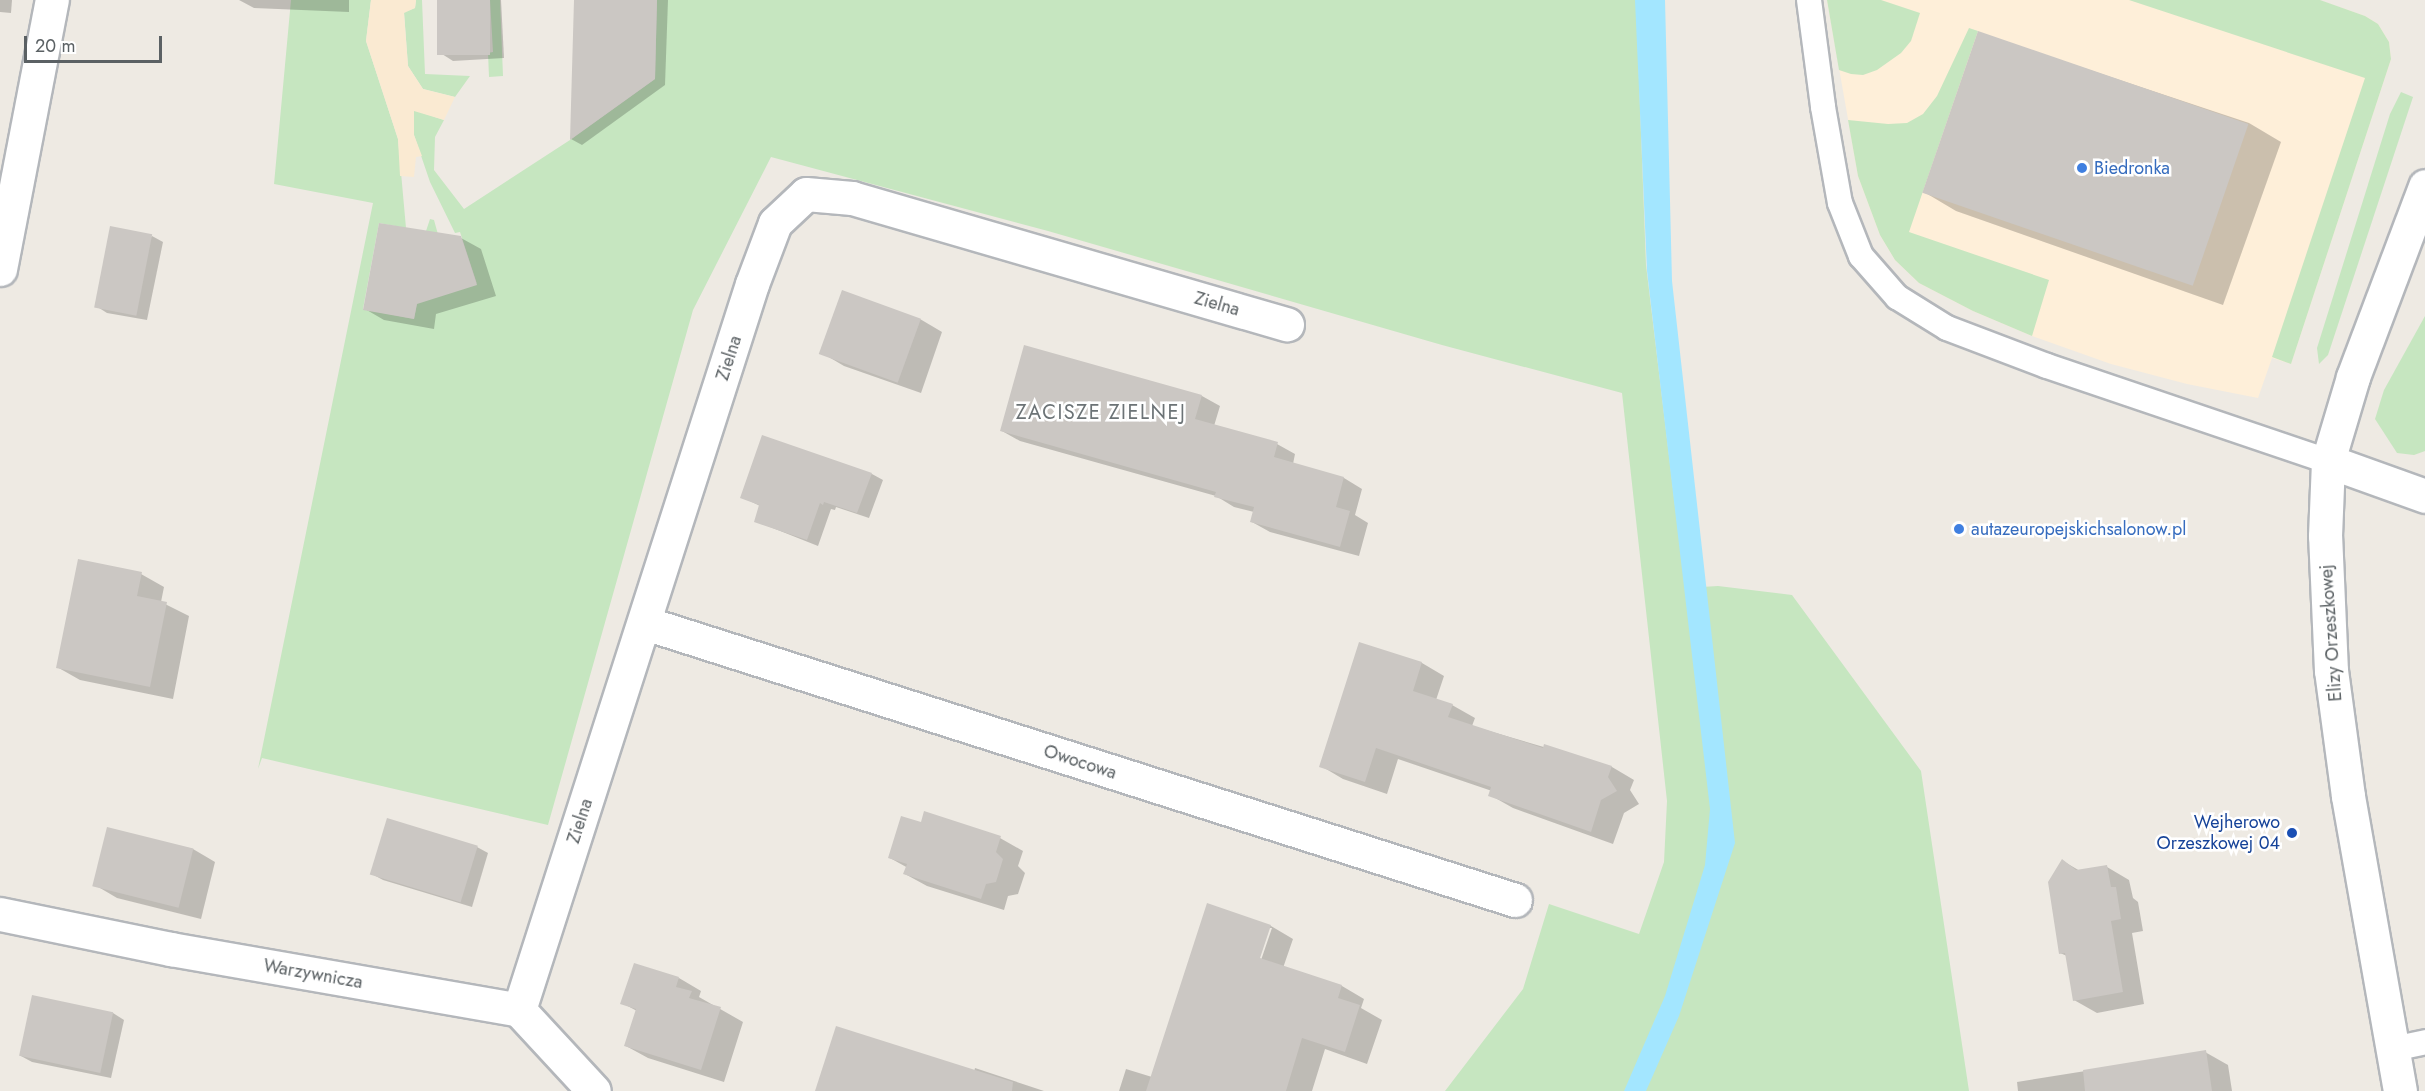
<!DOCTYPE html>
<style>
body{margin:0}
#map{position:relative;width:2425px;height:1091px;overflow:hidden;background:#eeeae3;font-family:Jost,sans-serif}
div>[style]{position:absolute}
.commercial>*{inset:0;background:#feefd9}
.green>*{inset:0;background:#c6e6c0}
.sand>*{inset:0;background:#faead2}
.water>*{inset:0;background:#a3e6ff}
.shadow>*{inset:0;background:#0003}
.building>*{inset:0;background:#cbc7c3;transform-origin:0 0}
.roads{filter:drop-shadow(2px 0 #b4b7bb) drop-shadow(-2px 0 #b4b7bb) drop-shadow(0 2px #b4b7bb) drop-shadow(0 -2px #b4b7bb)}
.service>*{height:24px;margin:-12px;padding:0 12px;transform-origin:12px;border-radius:12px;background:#fff}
.minor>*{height:33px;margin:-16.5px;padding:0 16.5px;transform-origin:16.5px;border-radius:16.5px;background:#fff}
.tertiary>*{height:33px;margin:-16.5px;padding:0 16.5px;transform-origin:16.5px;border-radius:16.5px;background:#fff}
.dots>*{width:16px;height:16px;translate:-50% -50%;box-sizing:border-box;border:3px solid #fff;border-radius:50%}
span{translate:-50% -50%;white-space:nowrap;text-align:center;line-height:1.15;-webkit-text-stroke:5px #fff;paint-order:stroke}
.shop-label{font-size:18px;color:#366cbe}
.left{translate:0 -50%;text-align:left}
.street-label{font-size:18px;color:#5b6164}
.transit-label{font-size:18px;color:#164399}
.right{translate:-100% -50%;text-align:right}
.neighbourhood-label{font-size:20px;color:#6c7376;letter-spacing:1.5px}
.scale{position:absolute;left:24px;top:36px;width:138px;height:27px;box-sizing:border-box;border:3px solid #5b6164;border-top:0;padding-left:8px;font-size:18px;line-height:21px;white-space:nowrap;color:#5b6164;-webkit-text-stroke:4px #fff;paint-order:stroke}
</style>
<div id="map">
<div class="commercial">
<i style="clip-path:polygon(1827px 0,2319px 0,2365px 16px,2378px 24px,2389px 42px,2391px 59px,2291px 364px,2272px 358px,2258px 398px,2187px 384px,2111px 364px,2032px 336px,1973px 311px,1919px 283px,1895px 260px,1880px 235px,1858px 176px)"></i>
</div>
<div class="green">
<i style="clip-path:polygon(291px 0,371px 0,366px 41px,398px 139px,406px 228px,379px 223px,363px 309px,414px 319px,430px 232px,426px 231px,430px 219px,434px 220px,439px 238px,477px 284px,460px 232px,455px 233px,430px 182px,414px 135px,414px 110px,444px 120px,435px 137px,434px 170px,464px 209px,570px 140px,655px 79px,657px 0,1636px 0,1646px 265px,1685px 588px,1718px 586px,1792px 595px,1921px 771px,1969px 1091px,1445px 1091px,1523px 989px,1549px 904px,1639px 934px,1664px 862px,1667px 801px,1622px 393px,1442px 345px,1048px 231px,771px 157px,693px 310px,548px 825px,262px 758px,258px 769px,373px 203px,274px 184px)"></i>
<i style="clip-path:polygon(416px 0,422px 0,425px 74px,470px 76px,455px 97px,423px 89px,408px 66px,404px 12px,415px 8px)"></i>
<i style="clip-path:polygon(490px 0,500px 0,503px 76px,489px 77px,488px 53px,493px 52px)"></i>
<i style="clip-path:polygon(1827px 0,1881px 0,1920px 13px,1911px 41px,1901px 53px,1877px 70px,1863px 75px,1851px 74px,1839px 70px)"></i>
<i style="clip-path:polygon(2129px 0,2320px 0,2365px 16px,2378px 24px,2389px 42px,2391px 59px,2291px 364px,2272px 357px,2365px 78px)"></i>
<i style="clip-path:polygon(1969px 28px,1978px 31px,1909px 232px,2049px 280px,2032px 336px,1973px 311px,1919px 283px,1895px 260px,1880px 235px,1858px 176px,1848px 120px,1888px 124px,1907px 123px,1923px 114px,1937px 96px)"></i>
<i style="clip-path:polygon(2401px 92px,2413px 97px,2328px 355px,2319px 364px,2317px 348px,2390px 114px)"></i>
<i style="clip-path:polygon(2425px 316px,2425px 451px,2414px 455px,2397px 453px,2375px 419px,2384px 390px)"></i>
</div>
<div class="sand">
<i style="clip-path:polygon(371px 0,416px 0,415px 8px,404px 13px,408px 66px,423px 89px,455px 97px,444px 120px,414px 111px,414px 135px,422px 156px,416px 157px,414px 177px,400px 176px,398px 139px,366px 41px)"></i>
</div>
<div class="water">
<i style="clip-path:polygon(1635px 0,1665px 0,1672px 281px,1735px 843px,1679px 1016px,1654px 1073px,1646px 1091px,1624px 1091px,1665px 996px,1705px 865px,1710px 809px,1647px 271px)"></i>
</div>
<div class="shadow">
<i style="clip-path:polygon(0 0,12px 0,11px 13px,0 12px)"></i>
<i style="clip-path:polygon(239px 0,349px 0,349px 12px,254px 8px)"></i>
<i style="clip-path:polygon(439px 0,501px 0,504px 58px,453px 61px,442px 54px)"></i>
<i style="clip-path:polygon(575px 0,668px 0,665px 85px,582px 145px,571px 139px)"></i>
<i style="clip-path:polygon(1979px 33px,2249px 123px,2281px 142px,2223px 305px,1956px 211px,1924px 192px)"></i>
<i style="clip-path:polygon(152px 236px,163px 242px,147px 320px,107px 313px,96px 306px)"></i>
<i style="clip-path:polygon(461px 238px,481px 249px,496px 296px,436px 314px,434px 329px,384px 320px,365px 309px)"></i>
<i style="clip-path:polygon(920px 319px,942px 332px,921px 393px,844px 366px,822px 353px)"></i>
<i style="clip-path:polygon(1202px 396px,1220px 406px,1214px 426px,1277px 444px,1295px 454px,1293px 464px,1344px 478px,1362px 489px,1355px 515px,1368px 523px,1359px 556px,1270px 532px,1252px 522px,1254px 512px,1234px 507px,1216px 496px,1020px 441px,1002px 431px)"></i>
<i style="clip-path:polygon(872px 474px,883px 480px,869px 518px,836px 507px,835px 510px,831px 509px,818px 546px,755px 521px,760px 506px,742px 497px)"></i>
<i style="clip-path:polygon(141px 574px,164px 587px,161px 602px,189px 616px,173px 699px,80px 680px,57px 667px)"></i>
<i style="clip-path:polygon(1360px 644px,1422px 663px,1444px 676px,1436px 700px,1452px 705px,1475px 718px,1472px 726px,1612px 767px,1634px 780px,1630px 790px,1639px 804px,1624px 813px,1613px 844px,1513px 808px,1490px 795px,1492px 791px,1398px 759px,1387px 794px,1343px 779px,1321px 766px)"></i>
<i style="clip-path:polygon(922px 824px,1000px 838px,1023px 851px,1018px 866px,1025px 873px,1018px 894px,1008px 896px,1004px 910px,927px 886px,905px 874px,908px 868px,890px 858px)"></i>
<i style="clip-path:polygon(108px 829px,193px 849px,215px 862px,201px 919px,117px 898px,95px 885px)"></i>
<i style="clip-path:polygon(477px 847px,488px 853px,472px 907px,383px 880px,372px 874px)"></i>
<i style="clip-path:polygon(2063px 861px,2080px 871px,2107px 867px,2129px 880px,2133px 898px,2138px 902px,2143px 931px,2132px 933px,2144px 1004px,2097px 1013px,2074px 1000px,2067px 956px,2060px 953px)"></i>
<i style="clip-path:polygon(evenodd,1208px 905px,1271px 926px,1293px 939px,1283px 968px,1342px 986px,1364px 999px,1361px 1008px,1382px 1020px,1367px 1064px,1325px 1049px,1312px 1091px,1119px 1091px,1126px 1069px,1152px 1077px,1208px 905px,1268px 928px,1272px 928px,1259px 966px,1256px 965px,1268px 928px)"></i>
<i style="clip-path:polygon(679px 978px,701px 991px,699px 997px,743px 1022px,724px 1082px,648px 1058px,626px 1046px,637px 1011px,622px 1003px)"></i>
<i style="clip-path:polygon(113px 1013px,124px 1020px,111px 1078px,32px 1062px,21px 1056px)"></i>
<i style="clip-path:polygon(2205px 1052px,2228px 1065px,2232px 1091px,2018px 1091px,2017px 1082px)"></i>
<i style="clip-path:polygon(975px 1068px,1044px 1091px,817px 1091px,974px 1072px)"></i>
</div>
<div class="building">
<i style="left:437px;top:0;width:53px;height:55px"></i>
<i style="clip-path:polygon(574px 0,657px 0,655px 79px,570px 140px)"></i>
<i style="left:1978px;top:31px;width:286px;height:171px;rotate:19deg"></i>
<i style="clip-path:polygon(379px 223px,461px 236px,477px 285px,417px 304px,414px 319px,363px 310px)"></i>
<i style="left:110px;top:226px;width:43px;height:83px;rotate:11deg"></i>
<i style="left:842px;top:290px;width:84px;height:68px;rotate:20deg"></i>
<i style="clip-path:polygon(1024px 345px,1202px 395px,1195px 419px,1278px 442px,1274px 457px,1344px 477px,1336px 507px,1350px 511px,1340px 547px,1250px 522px,1254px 507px,1214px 497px,1216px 492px,1000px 431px)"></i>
<i style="clip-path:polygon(762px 435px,872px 473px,857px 513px,824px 502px,823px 505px,820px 503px,807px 540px,754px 522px,759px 505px,740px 498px)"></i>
<i style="clip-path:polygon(78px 559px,142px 572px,137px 596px,167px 602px,150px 687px,56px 668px)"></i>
<i style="clip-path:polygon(1359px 642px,1422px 662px,1413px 691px,1453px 704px,1448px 717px,1543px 748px,1544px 744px,1612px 766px,1608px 777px,1617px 791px,1601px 800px,1591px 832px,1488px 796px,1491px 787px,1376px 748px,1365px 782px,1319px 767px)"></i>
<i style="clip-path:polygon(924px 811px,1001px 836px,996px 852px,1003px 859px,996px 882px,986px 884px,981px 899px,903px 874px,907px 864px,888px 858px,901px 816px,921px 822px)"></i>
<i style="left:387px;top:818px;width:95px;height:59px;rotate:17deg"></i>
<i style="left:107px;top:827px;width:89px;height:61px;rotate:14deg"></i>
<i style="clip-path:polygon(2062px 859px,2076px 870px,2107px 865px,2111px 887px,2116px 887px,2121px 919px,2111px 921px,2123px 992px,2073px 1001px,2065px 953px,2059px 954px,2048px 882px)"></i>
<i style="clip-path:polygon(1207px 903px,1271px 925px,1260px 958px,1342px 985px,1338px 998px,1360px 1005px,1345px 1052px,1302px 1038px,1286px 1091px,1146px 1091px)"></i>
<i style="clip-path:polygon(634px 963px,679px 977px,676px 987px,692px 991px,689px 998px,721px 1007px,701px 1070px,624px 1046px,636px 1009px,620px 1004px)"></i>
<i style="left:32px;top:995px;width:83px;height:62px;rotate:12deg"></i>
<i style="clip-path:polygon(836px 1026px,1013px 1082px,1012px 1091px,815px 1091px)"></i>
<i style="clip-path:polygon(2206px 1050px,2212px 1091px,2085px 1091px,2083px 1070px)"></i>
</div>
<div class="roads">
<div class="service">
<i style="left:1809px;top:0;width:108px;rotate:82.5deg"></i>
<i style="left:1823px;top:107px;width:97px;rotate:80deg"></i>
<i style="left:1840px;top:203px;width:57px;rotate:68.4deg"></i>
<i style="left:1861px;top:256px;width:55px;rotate:48.7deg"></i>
<i style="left:1897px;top:297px;width:59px;rotate:31.8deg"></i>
<i style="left:1947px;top:328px;width:107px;rotate:20.8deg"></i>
<i style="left:2047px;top:366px;width:297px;rotate:18.7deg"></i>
<i style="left:2393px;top:1049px;width:33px;rotate:-12deg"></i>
</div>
<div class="minor">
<i style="left:0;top:269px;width:274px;rotate:-79.1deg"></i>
<i style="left:2328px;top:461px;width:103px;rotate:19.8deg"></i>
<i style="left:645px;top:623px;width:913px;rotate:17.66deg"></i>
<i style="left:0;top:914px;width:175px;rotate:11.6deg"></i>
<i style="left:171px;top:949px;width:353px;rotate:9.9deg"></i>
<i style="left:519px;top:1010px;width:110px;rotate:47.2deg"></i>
<i style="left:519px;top:1010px;width:762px;rotate:-72.21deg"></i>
<i style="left:752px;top:284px;width:65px;rotate:-69.3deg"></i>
<i style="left:775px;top:223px;width:42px;rotate:-43.1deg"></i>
<i style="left:806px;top:194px;width:46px;rotate:5deg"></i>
<i style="left:852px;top:198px;width:453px;rotate:16.2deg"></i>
</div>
<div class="tertiary">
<i style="left:2400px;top:1091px;width:300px;rotate:-100deg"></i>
<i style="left:2348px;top:796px;width:126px;rotate:-97.7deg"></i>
<i style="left:2331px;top:671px;width:135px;rotate:-92.5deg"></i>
<i style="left:2325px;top:536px;width:75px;rotate:-87.7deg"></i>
<i style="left:2328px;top:461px;width:88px;rotate:-73.4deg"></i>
<i style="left:2353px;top:377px;width:204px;rotate:-69.3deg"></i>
</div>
</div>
<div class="dots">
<i style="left:2082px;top:168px;background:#3f7fe0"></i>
<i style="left:1959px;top:529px;background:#3f7fe0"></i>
<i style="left:2292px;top:833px;background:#1a4fb4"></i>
</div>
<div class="shop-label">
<span class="left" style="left:2094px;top:168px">Biedronka</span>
<span class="left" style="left:1971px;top:529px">autazeuropejskichsalonow.pl</span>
</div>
<div class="street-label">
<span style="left:1217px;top:304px;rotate:16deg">Zielna</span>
<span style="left:729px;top:358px;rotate:-72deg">Zielna</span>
<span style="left:2331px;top:633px;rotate:-94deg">Elizy Orzeszkowej</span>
<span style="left:1080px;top:762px;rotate:18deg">Owocowa</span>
<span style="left:580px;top:821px;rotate:-72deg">Zielna</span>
<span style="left:313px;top:974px;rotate:10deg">Warzywnicza</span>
</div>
<div class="transit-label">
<span class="right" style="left:2280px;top:833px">Wejherowo<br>Orzeszkowej 04</span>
</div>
<div class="neighbourhood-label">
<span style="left:1101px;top:412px">ZACISZE ZIELNEJ</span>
</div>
<div class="scale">20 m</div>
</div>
